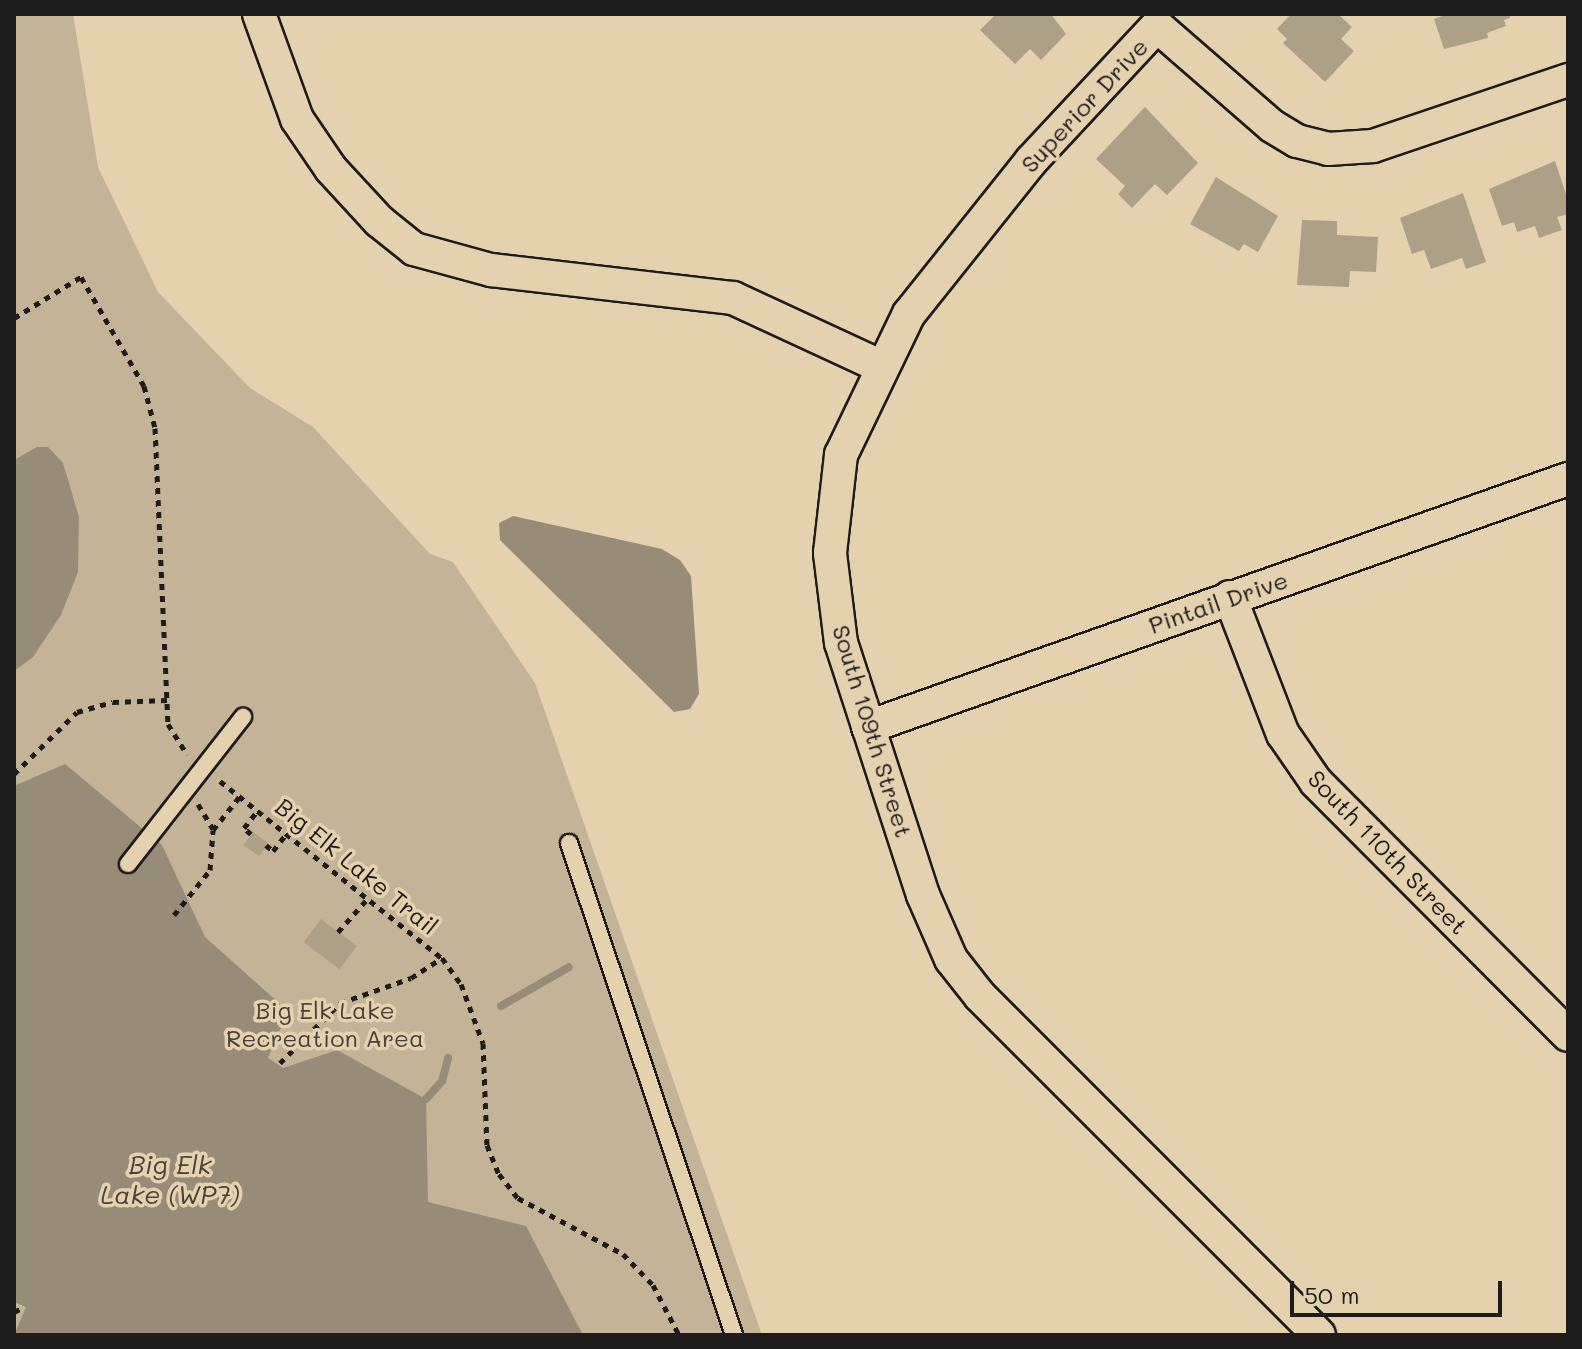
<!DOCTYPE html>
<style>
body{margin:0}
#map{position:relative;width:1582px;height:1349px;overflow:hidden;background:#e4d2af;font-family:Mali,sans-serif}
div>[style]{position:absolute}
.green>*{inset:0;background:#c3b497}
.water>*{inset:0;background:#978c77}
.stream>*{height:8px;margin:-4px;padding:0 4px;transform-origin:4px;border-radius:4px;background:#978c77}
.building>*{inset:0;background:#aca087;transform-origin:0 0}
.path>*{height:5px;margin-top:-2.5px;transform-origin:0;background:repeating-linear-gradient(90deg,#1c1c1c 0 6px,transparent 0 12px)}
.roads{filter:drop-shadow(2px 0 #1c1c1c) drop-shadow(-2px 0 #1c1c1c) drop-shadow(0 2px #1c1c1c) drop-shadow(0 -2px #1c1c1c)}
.lane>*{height:16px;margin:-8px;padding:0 8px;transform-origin:8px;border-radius:8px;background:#e4d2af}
.street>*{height:32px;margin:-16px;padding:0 16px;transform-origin:16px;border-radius:16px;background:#e4d2af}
span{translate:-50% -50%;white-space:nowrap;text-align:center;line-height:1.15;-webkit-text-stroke:7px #e4d2af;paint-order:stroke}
.street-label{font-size:24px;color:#1c1c1c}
.park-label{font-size:24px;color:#46423b}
.water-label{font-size:26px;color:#47433c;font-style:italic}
.frame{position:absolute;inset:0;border:16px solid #1c1c1c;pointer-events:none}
.scale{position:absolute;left:1290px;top:1281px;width:212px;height:36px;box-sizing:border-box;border:4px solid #1c1c1c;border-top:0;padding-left:10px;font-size:24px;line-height:28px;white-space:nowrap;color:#1c1c1c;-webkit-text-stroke:6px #e4d2af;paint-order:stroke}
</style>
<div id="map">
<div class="green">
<i style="clip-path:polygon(14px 14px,73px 14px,98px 167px,158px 292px,250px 388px,313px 427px,430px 554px,453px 562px,535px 683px,762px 1335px,14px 1335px)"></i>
</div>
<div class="water">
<i style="clip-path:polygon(37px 447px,48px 447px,63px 463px,79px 517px,78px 572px,61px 615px,33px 657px,14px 671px,14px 460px)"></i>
<i style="clip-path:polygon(513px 516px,662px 549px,680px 560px,691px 576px,699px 694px,690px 709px,674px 712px,500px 540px,499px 523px)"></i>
<i style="clip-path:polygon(65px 764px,162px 845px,205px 937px,288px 1011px,268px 1058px,283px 1068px,337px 1050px,426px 1099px,428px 1202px,526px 1226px,583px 1335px,14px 1335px,26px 1307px,14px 1302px,14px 786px)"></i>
</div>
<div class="stream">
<i style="left:501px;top:1006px;width:78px;rotate:-29.8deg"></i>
<i style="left:426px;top:1099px;width:24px;rotate:-48deg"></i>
<i style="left:442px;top:1081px;width:24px;rotate:-75deg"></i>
</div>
<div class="building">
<i style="clip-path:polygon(996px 14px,1051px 14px,1066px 34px,1041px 60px,1030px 49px,1015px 64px,980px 30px)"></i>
<i style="clip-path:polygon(1291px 14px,1338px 14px,1352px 27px,1341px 39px,1354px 51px,1325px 82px,1283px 43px,1287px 39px,1277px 29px)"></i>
<i style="clip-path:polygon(1448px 14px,1509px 14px,1510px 18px,1504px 20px,1506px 26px,1487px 33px,1488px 38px,1444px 49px,1434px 19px)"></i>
<i style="clip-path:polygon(1145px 107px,1198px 163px,1167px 195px,1155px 184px,1132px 208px,1118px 194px,1125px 186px,1096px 159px)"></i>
<i style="clip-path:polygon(1555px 161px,1568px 200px,1568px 214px,1557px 217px,1562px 230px,1539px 238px,1535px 226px,1517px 232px,1514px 222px,1502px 226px,1489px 189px)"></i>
<i style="clip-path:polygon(1216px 177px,1278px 216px,1258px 252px,1244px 244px,1239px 251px,1190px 224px)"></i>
<i style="clip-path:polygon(1463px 193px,1486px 262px,1466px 269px,1462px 258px,1431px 269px,1424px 250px,1412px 254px,1400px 218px)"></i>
<i style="clip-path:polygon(1302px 220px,1337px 221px,1337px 235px,1378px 237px,1376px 272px,1350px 271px,1349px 287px,1297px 285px)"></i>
<i style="left:253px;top:832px;width:19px;height:16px;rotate:36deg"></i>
<i style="left:321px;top:919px;width:45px;height:29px;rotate:37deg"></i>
</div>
<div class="path">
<i style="left:14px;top:318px;width:79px;rotate:-31.5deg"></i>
<i style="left:81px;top:277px;width:126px;rotate:60deg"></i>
<i style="left:144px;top:386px;width:43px;rotate:75.3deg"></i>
<i style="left:155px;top:428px;width:296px;rotate:87.5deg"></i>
<i style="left:168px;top:724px;width:36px;rotate:58deg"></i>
<i style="left:14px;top:774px;width:88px;rotate:-44.5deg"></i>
<i style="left:77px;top:712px;width:37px;rotate:-16deg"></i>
<i style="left:113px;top:702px;width:54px;rotate:-2.1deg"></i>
<i style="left:220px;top:781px;width:284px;rotate:38.6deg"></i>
<i style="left:442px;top:958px;width:32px;rotate:54deg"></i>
<i style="left:461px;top:984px;width:63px;rotate:69.6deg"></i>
<i style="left:483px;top:1043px;width:102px;rotate:87.8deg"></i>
<i style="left:487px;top:1145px;width:31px;rotate:68deg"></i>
<i style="left:499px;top:1174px;width:31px;rotate:52deg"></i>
<i style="left:518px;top:1198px;width:119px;rotate:28.1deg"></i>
<i style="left:623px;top:1254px;width:43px;rotate:45.9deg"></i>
<i style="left:653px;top:1285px;width:56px;rotate:62.5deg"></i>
<i style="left:198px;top:804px;width:29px;rotate:59deg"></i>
<i style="left:251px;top:834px;width:9px;rotate:-139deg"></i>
<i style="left:244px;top:828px;width:23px;rotate:-52deg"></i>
<i style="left:266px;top:845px;width:9px;rotate:41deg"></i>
<i style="left:273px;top:851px;width:23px;rotate:-52deg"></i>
<i style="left:174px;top:915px;width:58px;rotate:-51.3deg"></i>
<i style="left:210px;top:870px;width:40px;rotate:-85.7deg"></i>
<i style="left:213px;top:830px;width:43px;rotate:-51.5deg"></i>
<i style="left:338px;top:932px;width:47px;rotate:-48.5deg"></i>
<i style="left:280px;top:1063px;width:85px;rotate:-45deg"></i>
<i style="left:340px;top:1003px;width:75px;rotate:-19.4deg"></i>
<i style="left:411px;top:978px;width:37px;rotate:-33deg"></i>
<i style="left:14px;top:1312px;width:9px;rotate:-27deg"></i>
</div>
<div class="roads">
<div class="lane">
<i style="left:569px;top:843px;width:519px;rotate:71.46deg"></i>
<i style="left:128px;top:864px;width:187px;rotate:-52deg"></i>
</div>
<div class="street">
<i style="left:259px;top:14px;width:112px;rotate:70.1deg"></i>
<i style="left:297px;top:119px;width:60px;rotate:55.8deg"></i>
<i style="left:331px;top:169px;width:71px;rotate:47.3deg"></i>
<i style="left:379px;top:221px;width:45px;rotate:38.7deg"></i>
<i style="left:414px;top:249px;width:80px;rotate:15.3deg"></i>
<i style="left:491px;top:270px;width:244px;rotate:6.6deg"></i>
<i style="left:733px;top:298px;width:162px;rotate:24.8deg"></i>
<i style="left:1230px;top:597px;width:147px;rotate:68.9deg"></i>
<i style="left:1283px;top:734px;width:58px;rotate:55.5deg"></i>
<i style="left:1316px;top:782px;width:357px;rotate:45.1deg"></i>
<i style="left:868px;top:727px;width:743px;rotate:-19.51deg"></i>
<i style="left:1319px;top:1335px;width:479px;rotate:-135deg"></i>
<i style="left:980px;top:996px;width:47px;rotate:-128.1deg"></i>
<i style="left:951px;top:959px;width:70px;rotate:-113.6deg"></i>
<i style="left:923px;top:895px;width:265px;rotate:-108deg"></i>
<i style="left:841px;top:643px;width:91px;rotate:-97deg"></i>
<i style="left:830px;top:553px;width:99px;rotate:-83.6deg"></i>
<i style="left:841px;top:455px;width:157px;rotate:-64.3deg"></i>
<i style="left:909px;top:314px;width:196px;rotate:-51.4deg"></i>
<i style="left:1031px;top:161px;width:185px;rotate:-47deg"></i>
<i style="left:1157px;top:26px;width:152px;rotate:41deg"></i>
<i style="left:1272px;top:126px;width:29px;rotate:31deg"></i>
<i style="left:1297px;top:141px;width:32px;rotate:14deg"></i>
<i style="left:1328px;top:149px;width:45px;rotate:-3.8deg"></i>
<i style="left:1373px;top:146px;width:206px;rotate:-18.7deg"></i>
</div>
</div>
<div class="street-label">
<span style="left:1084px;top:105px;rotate:-47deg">Superior Drive</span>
<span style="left:1218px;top:602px;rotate:-19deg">Pintail Drive</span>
<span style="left:873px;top:731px;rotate:73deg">South 109th Street</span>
<span style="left:1388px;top:852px;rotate:46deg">South 110th Street</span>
<span style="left:357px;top:866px;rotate:39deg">Big Elk Lake Trail</span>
</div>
<div class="park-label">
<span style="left:325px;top:1024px">Big Elk Lake<br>Recreation Area</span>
</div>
<div class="water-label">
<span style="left:170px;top:1180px">Big Elk<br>Lake (WP7)</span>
</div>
<div class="frame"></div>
<div class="scale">50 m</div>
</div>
